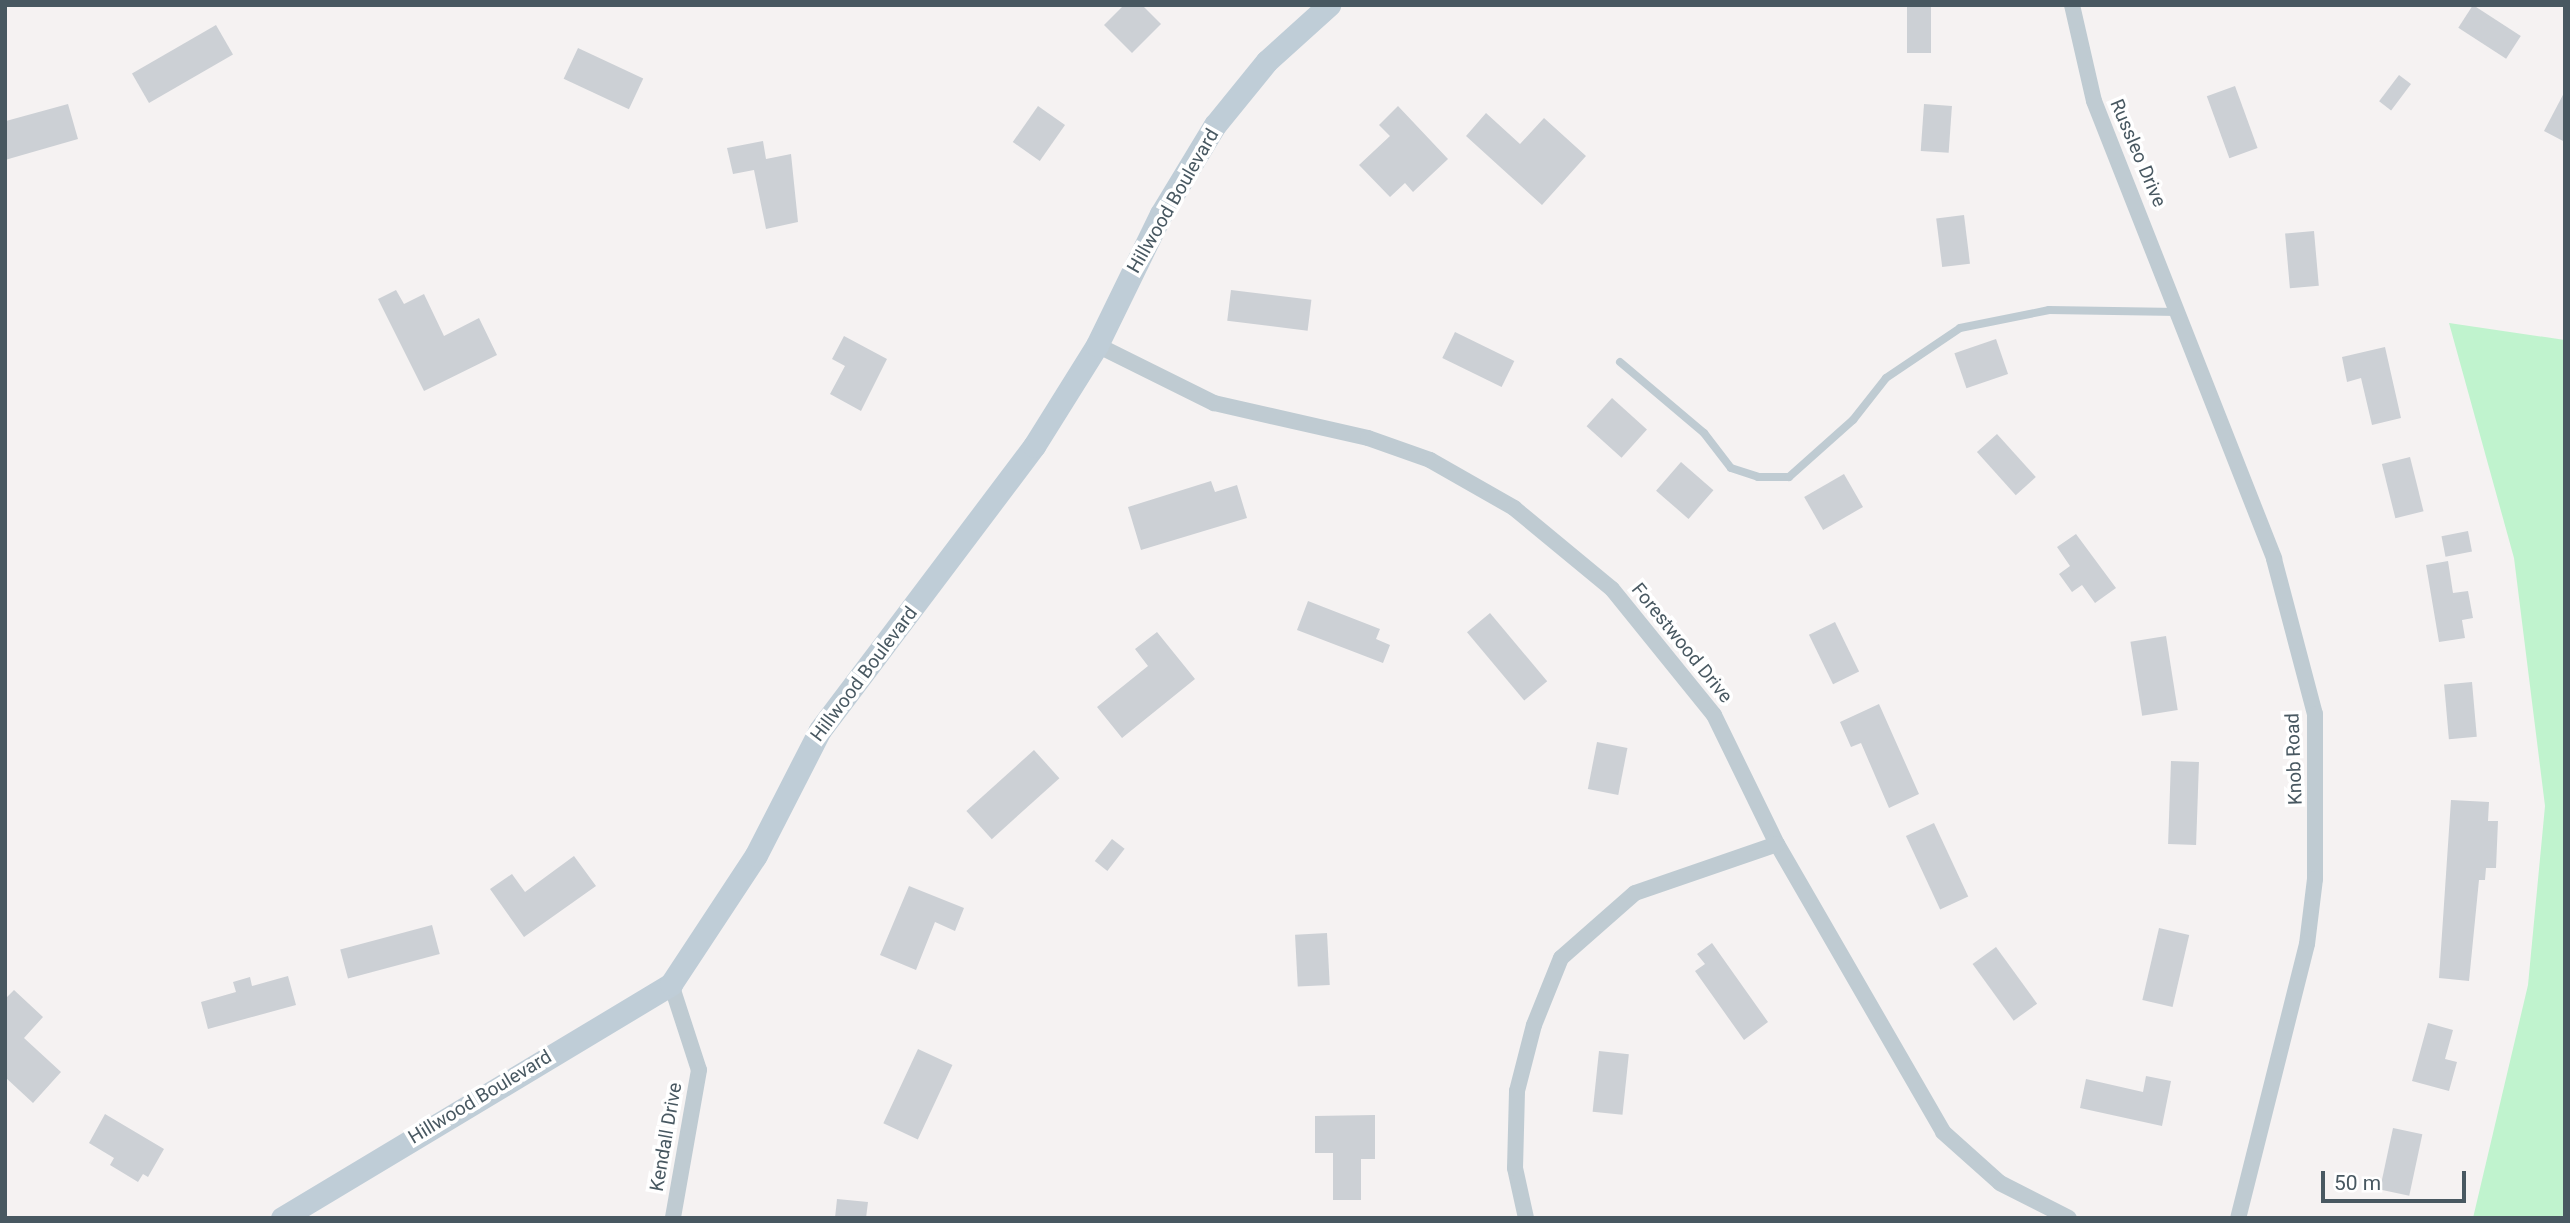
<!DOCTYPE html>
<style>
body{margin:0}
#map{position:relative;width:2570px;height:1223px;overflow:hidden;background:#f5f2f2;font-family:Roboto,sans-serif}
div>[style]{position:absolute}
.green>*{inset:0;background:#c0f3ce}
.building>*{inset:0;background:#ccd0d5;transform-origin:0 0}
.lane>*{height:8px;margin:-4px;padding:0 4px;transform-origin:4px;border-radius:4px;background:#bfcbd2}
.street>*{height:16px;margin:-8px;padding:0 8px;transform-origin:8px;border-radius:8px;background:#bfcbd2}
.secondary>*{height:23px;margin:-11.5px;padding:0 11.5px;transform-origin:11.5px;border-radius:11.5px;background:#bfcdd7}
span{translate:-50% -50%;white-space:nowrap;text-align:center;line-height:1.15;-webkit-text-stroke:7px #fff;paint-order:stroke}
.street-label{font-size:19px;color:#485861}
.frame{position:absolute;inset:0;border:7px solid #485861;pointer-events:none}
.scale{position:absolute;left:2321px;top:1171px;width:145px;height:32px;box-sizing:border-box;border:4px solid #485861;border-top:0;padding-left:9px;font-size:21px;line-height:24px;white-space:nowrap;color:#485861;-webkit-text-stroke:5px #fff;paint-order:stroke}
</style>
<div id="map">
<div class="green">
<i style="clip-path:polygon(2449px 323px,2565px 340px,2565px 1218px,2473px 1218px,2528px 985px,2545px 806px,2514px 558px)"></i>
</div>
<div class="building">
<i style="clip-path:polygon(1124px 5px,1142px 5px,1161px 24px,1132px 53px,1104px 25px)"></i>
<i style="left:1907px;top:5px;width:24px;height:48px"></i>
<i style="left:2473px;top:5px;width:57px;height:27px;rotate:33deg"></i>
<i style="left:216px;top:25px;width:34px;height:97px;rotate:60deg"></i>
<i style="left:578px;top:48px;width:72px;height:34px;rotate:25deg"></i>
<i style="left:2399px;top:75px;width:15px;height:33px;rotate:37deg"></i>
<i style="left:2235px;top:86px;width:66px;height:30px;rotate:70deg"></i>
<i style="clip-path:polygon(2565px 91px,2565px 142px,2544px 131px)"></i>
<i style="clip-path:polygon(68px 104px,78px 139px,5px 160px,6px 121px)"></i>
<i style="left:1924px;top:104px;width:28px;height:47px;rotate:4deg"></i>
<i style="left:1038px;top:106px;width:33px;height:44px;rotate:35deg"></i>
<i style="clip-path:polygon(1398px 106px,1448px 159px,1413px 192px,1405px 183px,1390px 197px,1359px 165px,1390px 136px,1379px 125px)"></i>
<i style="clip-path:polygon(1486px 113px,1520px 144px,1544px 118px,1586px 156px,1542px 205px,1466px 136px)"></i>
<i style="clip-path:polygon(763px 141px,766px 159px,791px 154px,798px 222px,766px 229px,754px 170px,733px 174px,727px 148px)"></i>
<i style="left:1964px;top:215px;width:49px;height:28px;rotate:83deg"></i>
<i style="left:2314px;top:231px;width:55px;height:29px;rotate:85deg"></i>
<i style="clip-path:polygon(396px 290px,404px 304px,424px 294px,444px 336px,479px 318px,497px 355px,424px 391px,378px 299px)"></i>
<i style="left:1231px;top:290px;width:81px;height:31px;rotate:7deg"></i>
<i style="left:1455px;top:332px;width:66px;height:29px;rotate:26deg"></i>
<i style="clip-path:polygon(844px 336px,887px 359px,861px 411px,830px 394px,845px 366px,832px 359px)"></i>
<i style="left:1996px;top:339px;width:37px;height:44px;rotate:71deg"></i>
<i style="clip-path:polygon(2385px 347px,2401px 418px,2372px 425px,2361px 378px,2347px 382px,2342px 357px)"></i>
<i style="left:1612px;top:398px;width:47px;height:38px;rotate:42deg"></i>
<i style="left:1997px;top:434px;width:58px;height:27px;rotate:48deg"></i>
<i style="left:2410px;top:457px;width:56px;height:29px;rotate:76deg"></i>
<i style="left:1681px;top:462px;width:43px;height:38px;rotate:41deg"></i>
<i style="left:1844px;top:474px;width:38px;height:46px;rotate:60deg"></i>
<i style="clip-path:polygon(1211px 481px,1215px 492px,1237px 485px,1247px 518px,1141px 550px,1128px 507px)"></i>
<i style="left:2468px;top:531px;width:21px;height:27px;rotate:79deg"></i>
<i style="clip-path:polygon(2076px 534px,2116px 588px,2095px 603px,2082px 585px,2072px 592px,2059px 574px,2070px 566px,2057px 547px)"></i>
<i style="clip-path:polygon(2448px 561px,2453px 593px,2468px 591px,2473px 618px,2462px 620px,2465px 638px,2439px 642px,2426px 565px)"></i>
<i style="clip-path:polygon(1308px 601px,1380px 629px,1376px 639px,1390px 645px,1383px 663px,1297px 630px)"></i>
<i style="left:1490px;top:613px;width:89px;height:30px;rotate:50deg"></i>
<i style="left:1835px;top:622px;width:55px;height:29px;rotate:64deg"></i>
<i style="clip-path:polygon(1157px 632px,1195px 679px,1122px 738px,1097px 707px,1148px 666px,1135px 649px)"></i>
<i style="left:2166px;top:636px;width:75px;height:36px;rotate:81deg"></i>
<i style="left:2472px;top:682px;width:55px;height:28px;rotate:85deg"></i>
<i style="clip-path:polygon(1879px 704px,1919px 794px,1889px 808px,1861px 743px,1851px 747px,1840px 722px)"></i>
<i style="left:1597px;top:742px;width:31px;height:48px;rotate:11deg"></i>
<i style="left:1034px;top:750px;width:38px;height:91px;rotate:48deg"></i>
<i style="left:2171px;top:761px;width:28px;height:83px;rotate:2deg"></i>
<i style="clip-path:polygon(2451px 800px,2489px 802px,2488px 821px,2498px 821px,2496px 868px,2486px 868px,2485px 880px,2479px 880px,2469px 981px,2439px 978px)"></i>
<i style="left:1934px;top:823px;width:81px;height:31px;rotate:65deg"></i>
<i style="left:1112px;top:839px;width:16px;height:28px;rotate:38deg"></i>
<i style="clip-path:polygon(574px 856px,596px 886px,524px 937px,490px 889px,512px 874px,525px 892px)"></i>
<i style="clip-path:polygon(909px 886px,964px 908px,955px 931px,935px 922px,916px 970px,880px 955px)"></i>
<i style="left:432px;top:925px;width:30px;height:95px;rotate:75deg"></i>
<i style="left:2159px;top:928px;width:31px;height:74px;rotate:13deg"></i>
<i style="left:1327px;top:933px;width:52px;height:32px;rotate:87deg"></i>
<i style="clip-path:polygon(1712px 943px,1768px 1022px,1744px 1040px,1695px 971px,1705px 964px,1697px 954px)"></i>
<i style="left:1996px;top:947px;width:70px;height:29px;rotate:54deg"></i>
<i style="clip-path:polygon(288px 976px,296px 1005px,208px 1029px,201px 1002px,236px 992px,233px 982px,250px 977px,252px 986px)"></i>
<i style="clip-path:polygon(14px 990px,43px 1017px,24px 1038px,61px 1072px,33px 1103px,5px 1077px,5px 999px)"></i>
<i style="clip-path:polygon(2428px 1023px,2453px 1030px,2445px 1059px,2457px 1062px,2449px 1091px,2412px 1081px)"></i>
<i style="left:918px;top:1049px;width:38px;height:82px;rotate:25deg"></i>
<i style="left:1599px;top:1051px;width:30px;height:61px;rotate:6deg"></i>
<i style="clip-path:polygon(2146px 1076px,2171px 1081px,2162px 1126px,2080px 1108px,2086px 1079px,2143px 1092px)"></i>
<i style="clip-path:polygon(105px 1114px,164px 1149px,148px 1177px,143px 1174px,138px 1182px,110px 1165px,114px 1158px,89px 1143px)"></i>
<i style="clip-path:polygon(1375px 1115px,1375px 1159px,1361px 1159px,1361px 1200px,1333px 1200px,1333px 1153px,1315px 1153px,1315px 1116px)"></i>
<i style="left:2393px;top:1128px;width:30px;height:63px;rotate:12deg"></i>
<i style="clip-path:polygon(837px 1199px,868px 1202px,866px 1218px,835px 1218px)"></i>
</div>
<div class="lane">
<i style="left:1620px;top:362px;width:110px;rotate:40.2deg"></i>
<i style="left:1704px;top:433px;width:44px;rotate:52.4deg"></i>
<i style="left:1731px;top:468px;width:28px;rotate:18deg"></i>
<i style="left:1758px;top:477px;width:31px"></i>
<i style="left:1789px;top:477px;width:86px;rotate:-41.7deg"></i>
<i style="left:1853px;top:420px;width:53px;rotate:-51.8deg"></i>
<i style="left:1886px;top:378px;width:89px;rotate:-34deg"></i>
<i style="left:1960px;top:328px;width:91px;rotate:-11.4deg"></i>
<i style="left:2049px;top:310px;width:129px;rotate:0.9deg"></i>
</div>
<div class="street">
<i style="left:2072px;top:5px;width:98px;rotate:77.1deg"></i>
<i style="left:2094px;top:101px;width:492px;rotate:68.5deg"></i>
<i style="left:2274px;top:559px;width:160px;rotate:75.2deg"></i>
<i style="left:2315px;top:714px;width:165px;rotate:90deg"></i>
<i style="left:2315px;top:879px;width:65px;rotate:97deg"></i>
<i style="left:2307px;top:944px;width:283px;rotate:104.1deg"></i>
<i style="left:1097px;top:345px;width:131px;rotate:26.4deg"></i>
<i style="left:1214px;top:403px;width:158px;rotate:12.8deg"></i>
<i style="left:1368px;top:438px;width:66px;rotate:19.5deg"></i>
<i style="left:1430px;top:460px;width:97px;rotate:29.7deg"></i>
<i style="left:1514px;top:508px;width:127px;rotate:39.6deg"></i>
<i style="left:1612px;top:589px;width:162px;rotate:51deg"></i>
<i style="left:1714px;top:715px;width:144px;rotate:64deg"></i>
<i style="left:1777px;top:844px;width:332px;rotate:60deg"></i>
<i style="left:1943px;top:1132px;width:76px;rotate:41.8deg"></i>
<i style="left:2000px;top:1183px;width:77px;rotate:26.9deg"></i>
<i style="left:671px;top:984px;width:90px;rotate:72deg"></i>
<i style="left:699px;top:1070px;width:150px;rotate:100deg"></i>
<i style="left:1526px;top:1218px;width:51px;rotate:-102.4deg"></i>
<i style="left:1515px;top:1168px;width:77px;rotate:-88.5deg"></i>
<i style="left:1517px;top:1091px;width:68px;rotate:-75.6deg"></i>
<i style="left:1534px;top:1025px;width:72px;rotate:-68.1deg"></i>
<i style="left:1561px;top:958px;width:98px;rotate:-41.3deg"></i>
<i style="left:1635px;top:893px;width:150px;rotate:-19deg"></i>
</div>
<div class="secondary">
<i style="left:282px;top:1218px;width:454px;rotate:-31deg"></i>
<i style="left:671px;top:984px;width:154px;rotate:-56.6deg"></i>
<i style="left:756px;top:855px;width:140px;rotate:-62.9deg"></i>
<i style="left:820px;top:730px;width:356px;rotate:-53deg"></i>
<i style="left:1034px;top:446px;width:119px;rotate:-58deg"></i>
<i style="left:1097px;top:345px;width:146px;rotate:-64deg"></i>
<i style="left:1161px;top:214px;width:104px;rotate:-58.8deg"></i>
<i style="left:1215px;top:125px;width:82px;rotate:-50.9deg"></i>
<i style="left:1267px;top:61px;width:84px;rotate:-42.1deg"></i>
</div>
<div class="street-label">
<span style="left:2138px;top:153px;rotate:67deg">Russleo Drive</span>
<span style="left:1173px;top:201px;rotate:-60deg">Hillwood Boulevard</span>
<span style="left:1682px;top:643px;rotate:51deg">Forestwood Drive</span>
<span style="left:864px;top:674px;rotate:-53deg">Hillwood Boulevard</span>
<span style="left:2294px;top:759px;rotate:-92deg">Knob Road</span>
<span style="left:480px;top:1097px;rotate:-31deg">Hillwood Boulevard</span>
<span style="left:666px;top:1137px;rotate:-80deg">Kendall Drive</span>
</div>
<div class="frame"></div>
<div class="scale">50 m</div>
</div>
